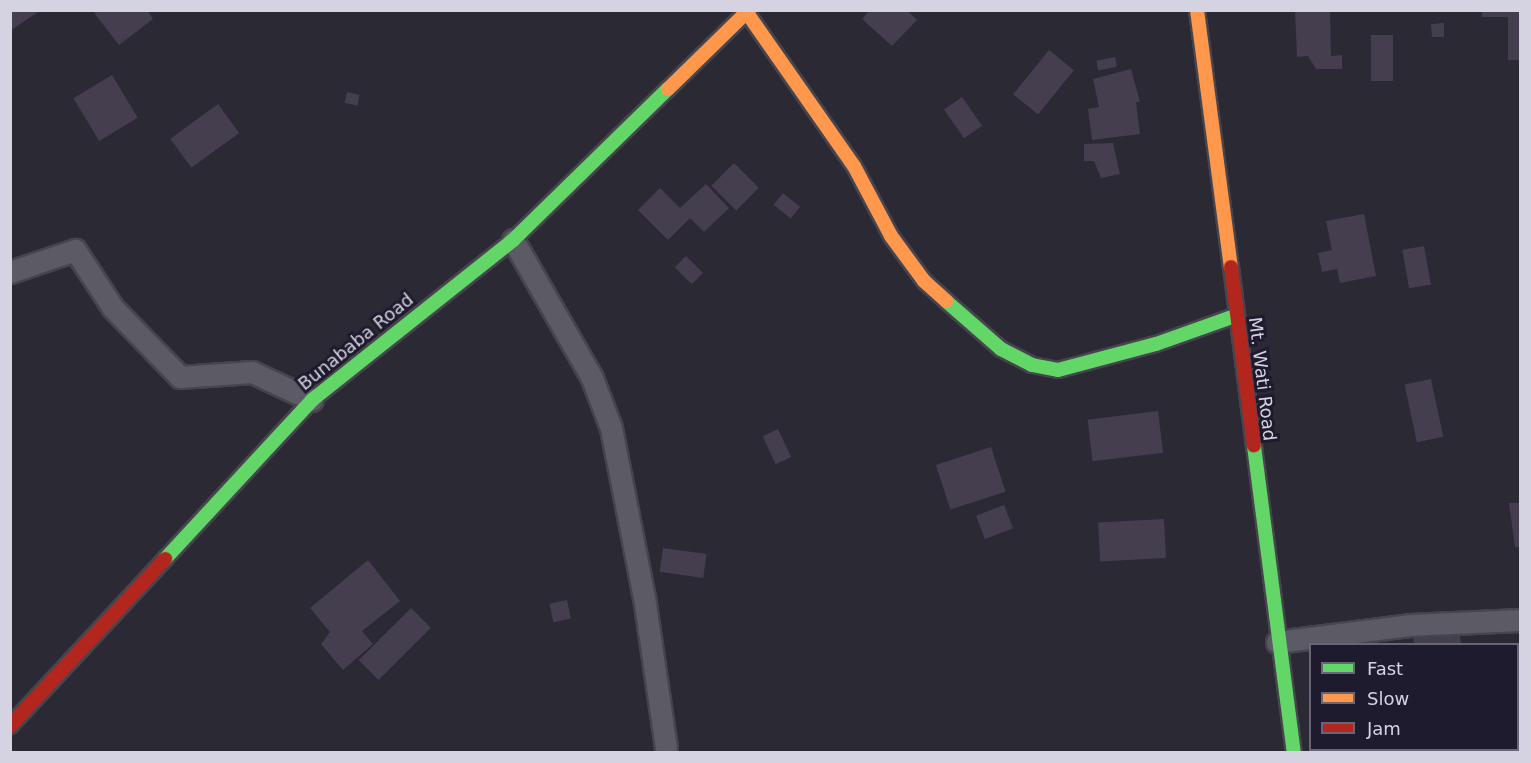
<!DOCTYPE html>
<style>
body{margin:0}
#map{position:relative;width:1531px;height:763px;overflow:hidden;background:#2b2934;font-family:"DejaVu Sans",sans-serif}
div>[style]{position:absolute}
.building>*{inset:0;background:#443e4f;transform-origin:0 0}
.roads{filter:drop-shadow(2px 0 #46454e) drop-shadow(-2px 0 #46454e) drop-shadow(0 2px #46454e) drop-shadow(0 -2px #46454e)}
.street>*{height:21px;margin:-10.5px;padding:0 10.5px;transform-origin:10.5px;border-radius:10.5px;background:#5c5a65}
.fast>*{height:14px;margin:-7px;padding:0 7px;transform-origin:7px;border-radius:7px;background:#63d668}
.slow>*{height:14px;margin:-7px;padding:0 7px;transform-origin:7px;border-radius:7px;background:#ff974d}
.jam>*{height:14px;margin:-7px;padding:0 7px;transform-origin:7px;border-radius:7px;background:#b3261e}
span{translate:-50% -50%;white-space:nowrap;text-align:center;line-height:1.15;-webkit-text-stroke:6px #1e1b2e;paint-order:stroke}
.street-label{font-size:18px;color:#d5d3e1}
.frame{position:absolute;inset:0;border:12px solid #d5d3e1;pointer-events:none}
.legend{position:absolute;left:1309px;top:643px;width:210px;height:108px;box-sizing:border-box;background:#1e1b2e;border:2px solid #676576;margin:0;padding:8px 10px;list-style:none;font-size:18px;color:#d5d3e1}
.legend li{display:flex;align-items:center;gap:12px;height:30px}
.legend b{width:30px;border:2px solid #676576}
</style>
<div id="map">
<div class="building">
<i style="clip-path:polygon(10px 10px,41px 10px,10px 31px)"></i>
<i style="clip-path:polygon(98px 10px,147px 10px,153px 19px,119px 45px,94px 13px)"></i>
<i style="clip-path:polygon(870px 10px,907px 10px,917px 20px,892px 46px,862px 19px)"></i>
<i style="clip-path:polygon(1295px 10px,1330px 10px,1331px 56px,1342px 55px,1342px 69px,1316px 69px,1308px 56px,1297px 57px)"></i>
<i style="clip-path:polygon(1482px 10px,1520px 10px,1520px 60px,1508px 60px,1508px 17px,1482px 17px)"></i>
<i style="clip-path:polygon(1444px 23px,1444px 37px,1432px 37px,1431px 24px)"></i>
<i style="left:1371px;top:35px;width:22px;height:46px"></i>
<i style="left:1049px;top:50px;width:32px;height:57px;rotate:39deg"></i>
<i style="left:1115px;top:57px;width:10px;height:19px;rotate:79deg"></i>
<i style="clip-path:polygon(1131px 69px,1140px 102px,1136px 102px,1140px 134px,1092px 140px,1088px 109px,1099px 107px,1093px 79px)"></i>
<i style="left:112px;top:75px;width:50px;height:45px;rotate:59deg"></i>
<i style="left:347px;top:92px;width:13px;height:11px;rotate:13deg"></i>
<i style="left:962px;top:97px;width:35px;height:22px;rotate:55deg"></i>
<i style="left:218px;top:104px;width:36px;height:59px;rotate:54deg"></i>
<i style="clip-path:polygon(1113px 143px,1120px 174px,1101px 178px,1094px 161px,1084px 161px,1084px 144px)"></i>
<i style="left:734px;top:163px;width:35px;height:32px;rotate:45deg"></i>
<i style="clip-path:polygon(706px 184px,729px 208px,704px 232px,690px 218px,668px 240px,638px 210px,660px 188px,680px 208px)"></i>
<i style="left:783px;top:193px;width:22px;height:15px;rotate:39deg"></i>
<i style="clip-path:polygon(1364px 214px,1376px 276px,1340px 283px,1337px 269px,1322px 272px,1318px 253px,1332px 250px,1326px 221px)"></i>
<i style="left:1424px;top:246px;width:39px;height:22px;rotate:80deg"></i>
<i style="left:686px;top:256px;width:24px;height:16px;rotate:45deg"></i>
<i style="left:1431px;top:379px;width:59px;height:27px;rotate:78deg"></i>
<i style="left:1158px;top:411px;width:42px;height:71px;rotate:83deg"></i>
<i style="left:778px;top:429px;width:31px;height:17px;rotate:65deg"></i>
<i style="left:991px;top:447px;width:47px;height:58px;rotate:72deg"></i>
<i style="clip-path:polygon(1509px 503px,1520px 503px,1520px 547px,1515px 547px)"></i>
<i style="left:1004px;top:505px;width:25px;height:30px;rotate:69deg"></i>
<i style="left:1164px;top:519px;width:39px;height:66px;rotate:87deg"></i>
<i style="left:663px;top:548px;width:44px;height:24px;rotate:8deg"></i>
<i style="clip-path:polygon(368px 560px,400px 601px,362px 631px,373px 644px,343px 670px,321px 644px,330px 632px,310px 608px)"></i>
<i style="left:567px;top:600px;width:19px;height:18px;rotate:78deg"></i>
<i style="left:411px;top:608px;width:28px;height:74px;rotate:45deg"></i>
<i style="clip-path:polygon(1459px 626px,1461px 644px,1414px 644px,1412px 629px)"></i>
</div>
<div class="roads">
<div class="street">
<i style="left:513px;top:240px;width:159px;rotate:60.2deg"></i>
<i style="left:592px;top:378px;width:53px;rotate:69.2deg"></i>
<i style="left:611px;top:428px;width:172px;rotate:79deg"></i>
<i style="left:644px;top:597px;width:152px;rotate:81.7deg"></i>
<i style="left:10px;top:272px;width:69px;rotate:-18.7deg"></i>
<i style="left:75px;top:250px;width:69px;rotate:56.8deg"></i>
<i style="left:113px;top:308px;width:96px;rotate:45.8deg"></i>
<i style="left:180px;top:377px;width:72px;rotate:-4deg"></i>
<i style="left:252px;top:372px;width:66px;rotate:25deg"></i>
<i style="left:1277px;top:642px;width:133px;rotate:-7.3deg"></i>
<i style="left:1409px;top:625px;width:111px;rotate:-2.6deg"></i>
</div>
<div class="fast">
<i style="left:946px;top:301px;width:73px;rotate:41.1deg"></i>
<i style="left:1001px;top:349px;width:35px;rotate:27deg"></i>
<i style="left:1032px;top:365px;width:26px;rotate:11deg"></i>
<i style="left:1058px;top:370px;width:101px;rotate:-14.9deg"></i>
<i style="left:1156px;top:344px;width:84px;rotate:-19.5deg"></i>
<i style="left:1254px;top:446px;width:309px;rotate:82.6deg"></i>
<i style="left:165px;top:559px;width:217px;rotate:-47.2deg"></i>
<i style="left:312px;top:400px;width:257px;rotate:-38.5deg"></i>
<i style="left:513px;top:240px;width:216px;rotate:-44.3deg"></i>
</div>
<div class="slow">
<i style="left:745px;top:10px;width:190px;rotate:55.1deg"></i>
<i style="left:854px;top:166px;width:79px;rotate:62.1deg"></i>
<i style="left:891px;top:236px;width:56px;rotate:53.7deg"></i>
<i style="left:924px;top:281px;width:30px;rotate:42deg"></i>
<i style="left:1197px;top:10px;width:259px;rotate:82.5deg"></i>
<i style="left:668px;top:89px;width:113px;rotate:-44.3deg"></i>
</div>
<div class="jam">
<i style="left:1231px;top:267px;width:180px;rotate:82.7deg"></i>
<i style="left:10px;top:726px;width:228px;rotate:-47.1deg"></i>
</div>
</div>
<div class="street-label">
<span style="left:356px;top:342px;rotate:-39deg">Bunababa Road</span>
<span style="left:1262px;top:379px;rotate:83deg">Mt. Wati Road</span>
</div>
<div class="frame"></div>
<ul class="legend">
<li><b style="height:8px;background:#63d668"></b>Fast</li>
<li><b style="height:8px;background:#ff974d"></b>Slow</li>
<li><b style="height:8px;background:#b3261e"></b>Jam</li>
</ul>
</div>
